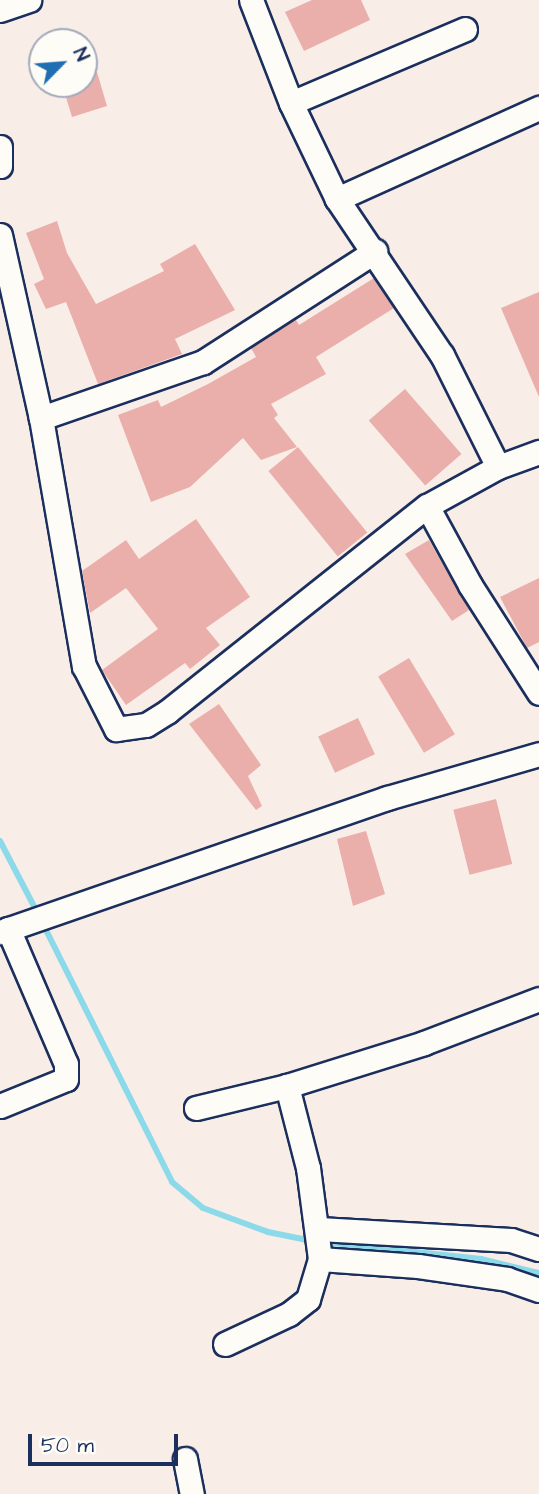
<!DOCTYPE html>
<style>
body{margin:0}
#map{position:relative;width:539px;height:1494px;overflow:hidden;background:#f9ede8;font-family:"Architects Daughter",sans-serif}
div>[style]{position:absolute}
.stream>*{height:6px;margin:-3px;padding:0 3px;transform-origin:3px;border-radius:3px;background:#8cdae9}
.building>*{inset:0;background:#eaafaa;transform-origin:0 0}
.roads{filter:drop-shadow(2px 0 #1b2f5e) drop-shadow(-2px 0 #1b2f5e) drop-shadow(0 2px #1b2f5e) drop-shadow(0 -2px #1b2f5e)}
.minor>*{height:23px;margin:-11.5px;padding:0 11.5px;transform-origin:11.5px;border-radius:11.5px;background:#fdfcf7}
span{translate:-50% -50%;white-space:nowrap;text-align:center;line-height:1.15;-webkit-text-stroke:6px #fdfcf7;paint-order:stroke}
.north{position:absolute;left:28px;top:28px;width:70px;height:70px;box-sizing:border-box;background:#fdfcf7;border:2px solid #a3aaba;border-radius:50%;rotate:65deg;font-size:19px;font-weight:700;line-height:28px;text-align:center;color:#1b2f5e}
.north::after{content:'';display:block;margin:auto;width:24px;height:32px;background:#1f6fb2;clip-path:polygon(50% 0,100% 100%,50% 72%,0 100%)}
.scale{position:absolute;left:28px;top:1434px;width:150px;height:32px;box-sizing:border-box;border:4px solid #1b2f5e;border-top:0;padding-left:9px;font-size:21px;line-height:24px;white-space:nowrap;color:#1b2f5e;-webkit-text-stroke:5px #fdfcf7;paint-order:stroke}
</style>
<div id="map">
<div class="stream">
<i style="left:0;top:841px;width:82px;rotate:62.5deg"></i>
<i style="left:43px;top:924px;width:288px;rotate:63.4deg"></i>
<i style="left:172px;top:1182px;width:40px;rotate:40deg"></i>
<i style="left:203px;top:1208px;width:69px;rotate:20.3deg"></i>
<i style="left:268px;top:1232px;width:45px;rotate:11.6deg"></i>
<i style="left:323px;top:1242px;width:159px;rotate:6.1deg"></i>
<i style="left:481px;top:1259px;width:60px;rotate:13.6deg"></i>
</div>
<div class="building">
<i style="clip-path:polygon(312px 0,361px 0,370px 20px,304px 51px,285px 12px)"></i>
<i style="clip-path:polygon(97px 72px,107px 106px,72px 117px,62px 84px,84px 84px,84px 76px)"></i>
<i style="clip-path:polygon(57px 221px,67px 253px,96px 304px,164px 271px,160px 264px,195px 244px,235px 310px,175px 339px,182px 354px,98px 384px,66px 302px,46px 309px,34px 284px,44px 279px,26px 233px)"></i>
<i style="clip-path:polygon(374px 278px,394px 308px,316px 357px,326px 374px,271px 404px,278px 415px,274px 418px,297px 447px,261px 460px,243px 438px,190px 487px,151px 502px,118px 415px,158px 400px,161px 407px,208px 384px,256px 357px,251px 348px,285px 326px,296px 320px,299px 325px)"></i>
<i style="clip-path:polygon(539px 292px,539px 397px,501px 308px)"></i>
<i style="left:405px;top:389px;width:86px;height:48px;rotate:49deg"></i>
<i style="left:298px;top:447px;width:110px;height:38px;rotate:51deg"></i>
<i style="clip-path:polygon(196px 519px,250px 597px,206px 628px,220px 645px,190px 669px,185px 663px,126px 705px,102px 670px,158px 629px,126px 588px,90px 613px,82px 571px,126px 540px,139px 559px)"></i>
<i style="clip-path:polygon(429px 540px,469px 610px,452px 621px,405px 554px)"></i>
<i style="clip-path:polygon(539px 578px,539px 642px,527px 648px,500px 597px)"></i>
<i style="left:409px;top:658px;width:89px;height:36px;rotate:59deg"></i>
<i style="clip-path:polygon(219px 704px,261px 765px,248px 776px,262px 806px,256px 810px,189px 724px)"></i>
<i style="left:358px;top:718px;width:40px;height:44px;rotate:65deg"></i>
<i style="left:496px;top:799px;width:67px;height:44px;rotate:76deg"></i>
<i style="clip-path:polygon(366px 831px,385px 894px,353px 906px,337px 839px)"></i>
</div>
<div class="roads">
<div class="minor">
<i style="left:251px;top:0;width:110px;rotate:68.8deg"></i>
<i style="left:291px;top:103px;width:106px;rotate:64.4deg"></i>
<i style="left:337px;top:199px;width:188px;rotate:56.1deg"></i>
<i style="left:442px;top:355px;width:125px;rotate:63.4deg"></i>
<i style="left:0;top:10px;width:31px;rotate:-19deg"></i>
<i style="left:291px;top:103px;width:189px;rotate:-23deg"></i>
<i style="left:0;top:147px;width:19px;rotate:90deg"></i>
<i style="left:337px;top:199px;width:222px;rotate:-24.3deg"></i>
<i style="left:0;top:235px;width:188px;rotate:77.4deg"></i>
<i style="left:41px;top:418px;width:252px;rotate:80.2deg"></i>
<i style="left:84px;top:666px;width:71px;rotate:63.1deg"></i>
<i style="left:116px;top:729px;width:30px;rotate:-8deg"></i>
<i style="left:146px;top:725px;width:26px;rotate:-32deg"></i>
<i style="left:168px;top:711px;width:330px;rotate:-38.4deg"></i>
<i style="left:427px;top:506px;width:81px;rotate:-28.8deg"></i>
<i style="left:498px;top:467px;width:44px;rotate:-20.1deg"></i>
<i style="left:41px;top:418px;width:171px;rotate:-19.1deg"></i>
<i style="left:203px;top:362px;width:205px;rotate:-32.8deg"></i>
<i style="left:427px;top:506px;width:90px;rotate:61.4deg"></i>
<i style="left:470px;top:585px;width:128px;rotate:57.4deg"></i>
<i style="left:0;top:932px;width:410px;rotate:-19.1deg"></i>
<i style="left:387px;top:798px;width:158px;rotate:-16.1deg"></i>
<i style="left:0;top:1106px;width:71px;rotate:-22.2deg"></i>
<i style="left:66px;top:1079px;width:15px;rotate:-90deg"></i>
<i style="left:66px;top:1064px;width:147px;rotate:-113.2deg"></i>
<i style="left:196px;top:1108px;width:94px;rotate:-13.6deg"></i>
<i style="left:287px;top:1086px;width:144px;rotate:-17.4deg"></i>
<i style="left:424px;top:1043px;width:123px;rotate:-20.9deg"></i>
<i style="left:319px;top:1229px;width:192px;rotate:3.3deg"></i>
<i style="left:511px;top:1240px;width:29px;rotate:18deg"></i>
<i style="left:320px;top:1259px;width:98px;rotate:4.1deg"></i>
<i style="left:418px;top:1266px;width:90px;rotate:8.3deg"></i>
<i style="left:507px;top:1279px;width:34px;rotate:19deg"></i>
<i style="left:225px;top:1344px;width:71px;rotate:-25.1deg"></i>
<i style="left:289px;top:1314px;width:24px;rotate:-38deg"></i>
<i style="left:308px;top:1299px;width:42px;rotate:-73.3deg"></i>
<i style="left:320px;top:1259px;width:92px;rotate:-97.5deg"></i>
<i style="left:308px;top:1168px;width:85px;rotate:-104.4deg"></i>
<i style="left:185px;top:1459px;width:36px;rotate:79deg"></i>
</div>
</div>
<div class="north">N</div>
<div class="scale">50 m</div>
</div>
